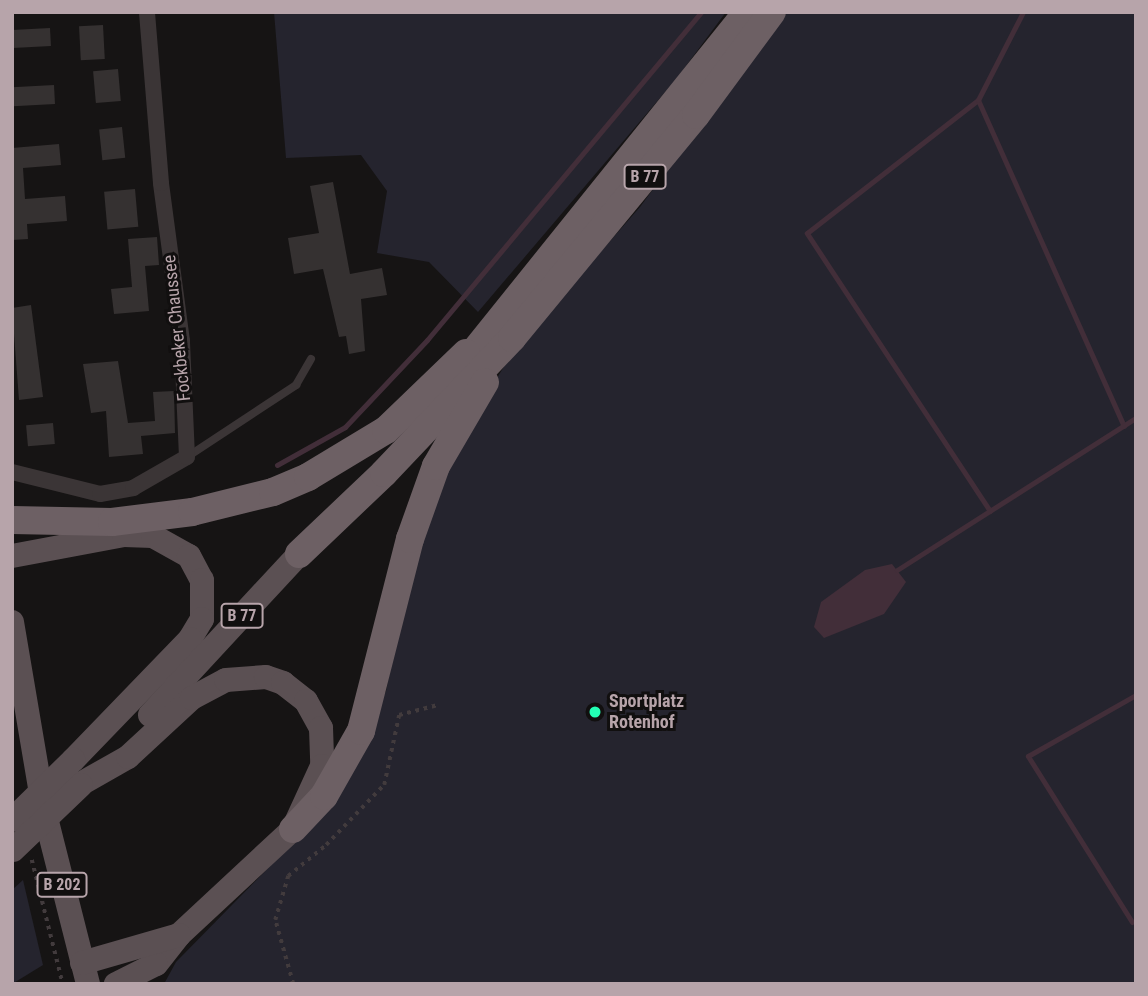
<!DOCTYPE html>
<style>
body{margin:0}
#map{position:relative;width:1148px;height:996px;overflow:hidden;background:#161414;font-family:"Roboto Condensed",sans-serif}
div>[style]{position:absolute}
.green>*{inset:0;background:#25242e}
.water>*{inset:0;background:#422e39}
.stream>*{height:5px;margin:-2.5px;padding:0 2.5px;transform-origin:2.5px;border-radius:2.5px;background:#422e39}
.building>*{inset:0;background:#353131;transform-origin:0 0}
.path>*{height:3.5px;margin-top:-1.75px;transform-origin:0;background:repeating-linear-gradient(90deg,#423b3d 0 3.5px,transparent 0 8.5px)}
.lane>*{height:8px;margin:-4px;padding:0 4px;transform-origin:4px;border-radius:4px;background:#3b3536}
.street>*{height:16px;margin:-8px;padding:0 8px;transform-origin:8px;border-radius:8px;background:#3b3536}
.primary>*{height:24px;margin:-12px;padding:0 12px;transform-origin:12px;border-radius:12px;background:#5b5053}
.highway>*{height:28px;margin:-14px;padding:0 14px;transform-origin:14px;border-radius:14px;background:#6d6064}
.primary-bridge>*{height:24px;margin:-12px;padding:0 12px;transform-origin:12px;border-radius:12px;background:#5b5053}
.dots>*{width:19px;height:19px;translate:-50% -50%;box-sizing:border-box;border:4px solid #110f0f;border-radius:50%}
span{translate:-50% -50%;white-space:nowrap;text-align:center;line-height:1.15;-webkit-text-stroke:6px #110f0f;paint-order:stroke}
.shield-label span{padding:2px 5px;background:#110f0f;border:2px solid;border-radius:5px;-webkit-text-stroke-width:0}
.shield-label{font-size:16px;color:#b7a4aa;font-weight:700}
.street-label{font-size:18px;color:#b7a4aa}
.poi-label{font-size:18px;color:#b7a4aa;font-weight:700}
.left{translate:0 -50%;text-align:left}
.frame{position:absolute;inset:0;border:14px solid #b7a4aa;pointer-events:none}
</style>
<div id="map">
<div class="green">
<i style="clip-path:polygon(274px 12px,726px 12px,677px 78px,478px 312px,429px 262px,377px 253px,387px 191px,361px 155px,286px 158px)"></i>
<i style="clip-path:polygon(783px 12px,1136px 12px,1136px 984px,164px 984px,176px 962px,288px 848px,352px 762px,386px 691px,416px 541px,459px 441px,514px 350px,640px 207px)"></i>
<i style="clip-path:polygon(23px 880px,43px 965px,12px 984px,12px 890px)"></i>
</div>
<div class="water">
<i style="clip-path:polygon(892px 564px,906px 582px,884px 614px,824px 638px,814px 627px,821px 602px,865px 570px)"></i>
</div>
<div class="stream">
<i style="left:978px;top:100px;width:357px;rotate:65.9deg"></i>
<i style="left:277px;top:465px;width:78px;rotate:-29.2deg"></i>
<i style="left:345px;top:427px;width:120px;rotate:-46.7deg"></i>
<i style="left:427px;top:340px;width:427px;rotate:-50.1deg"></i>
<i style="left:990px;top:511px;width:333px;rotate:-123.4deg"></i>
<i style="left:807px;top:233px;width:217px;rotate:-37.9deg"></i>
<i style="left:978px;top:100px;width:99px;rotate:-62.9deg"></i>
<i style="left:897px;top:570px;width:283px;rotate:-32.5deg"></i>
<i style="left:1132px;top:922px;width:196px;rotate:-122.1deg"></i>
<i style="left:1028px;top:756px;width:124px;rotate:-29.5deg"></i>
</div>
<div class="building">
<i style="left:103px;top:25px;width:34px;height:24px;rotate:87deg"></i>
<i style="left:50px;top:28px;width:18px;height:38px;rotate:87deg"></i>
<i style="left:118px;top:69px;width:32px;height:25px;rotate:85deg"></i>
<i style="left:54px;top:85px;width:19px;height:42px;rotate:87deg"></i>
<i style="left:122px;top:127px;width:31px;height:23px;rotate:84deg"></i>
<i style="clip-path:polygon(59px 144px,61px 165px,23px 168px,25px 199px,65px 196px,67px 221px,27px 224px,28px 239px,12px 240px,12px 148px)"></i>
<i style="clip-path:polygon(333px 182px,350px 274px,382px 268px,387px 295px,361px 299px,365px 351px,349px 354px,346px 336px,339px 337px,323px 269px,294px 274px,288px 238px,319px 233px,310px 186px)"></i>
<i style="left:135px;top:189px;width:38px;height:31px;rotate:85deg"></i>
<i style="clip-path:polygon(157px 237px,159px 265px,145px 266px,149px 311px,114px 314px,111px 289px,132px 287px,128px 239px)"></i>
<i style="clip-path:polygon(31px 305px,43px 397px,19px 400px,12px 308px)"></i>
<i style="clip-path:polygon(118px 361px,128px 423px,155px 421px,153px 392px,174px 391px,175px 433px,141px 436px,143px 454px,109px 457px,106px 411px,91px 413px,83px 364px)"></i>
<i style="left:53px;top:423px;width:21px;height:27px;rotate:85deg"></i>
</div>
<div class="path">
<i style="left:32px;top:860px;width:128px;rotate:76deg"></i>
<i style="left:293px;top:984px;width:66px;rotate:-105.7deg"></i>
<i style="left:275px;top:920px;width:46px;rotate:-73.5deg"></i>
<i style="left:288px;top:876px;width:49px;rotate:-39.2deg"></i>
<i style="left:326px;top:845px;width:83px;rotate:-46deg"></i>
<i style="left:384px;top:785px;width:72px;rotate:-77.9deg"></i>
<i style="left:399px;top:715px;width:40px;rotate:-14.4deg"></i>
</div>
<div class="lane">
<i style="left:187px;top:457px;width:131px;rotate:-33.4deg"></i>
<i style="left:296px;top:385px;width:30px;rotate:-60deg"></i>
</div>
<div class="street">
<i style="left:12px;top:472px;width:91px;rotate:14deg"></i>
<i style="left:100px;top:494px;width:34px;rotate:-10deg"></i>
<i style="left:133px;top:488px;width:62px;rotate:-29.9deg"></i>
<i style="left:187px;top:457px;width:116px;rotate:-92.5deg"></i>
<i style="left:182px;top:341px;width:159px;rotate:-97.6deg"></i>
<i style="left:161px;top:183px;width:172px;rotate:-94.7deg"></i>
</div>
<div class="primary">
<i style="left:12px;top:556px;width:114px;rotate:-10.6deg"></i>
<i style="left:124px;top:535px;width:29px;rotate:2deg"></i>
<i style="left:153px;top:536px;width:41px;rotate:29.1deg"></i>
<i style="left:189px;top:556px;width:27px;rotate:62deg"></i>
<i style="left:202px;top:580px;width:39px;rotate:90deg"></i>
<i style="left:202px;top:619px;width:23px;rotate:121deg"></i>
<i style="left:190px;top:639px;width:168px;rotate:134deg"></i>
<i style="left:12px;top:622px;width:187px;rotate:80.4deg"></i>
<i style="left:43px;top:806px;width:184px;rotate:75.8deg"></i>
<i style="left:150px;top:715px;width:219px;rotate:-47.2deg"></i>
<i style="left:84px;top:782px;width:51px;rotate:-29.6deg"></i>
<i style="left:128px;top:757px;width:87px;rotate:-42.7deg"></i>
<i style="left:192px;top:698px;width:38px;rotate:-28deg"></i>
<i style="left:226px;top:680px;width:40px;rotate:-4.3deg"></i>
<i style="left:266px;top:677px;width:18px;rotate:19deg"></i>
<i style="left:283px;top:683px;width:29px;rotate:38deg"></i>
<i style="left:306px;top:701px;width:31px;rotate:61deg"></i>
<i style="left:321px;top:728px;width:38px;rotate:88deg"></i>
<i style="left:322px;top:766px;width:69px;rotate:114.7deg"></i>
<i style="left:293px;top:829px;width:156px;rotate:137.1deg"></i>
<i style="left:179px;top:935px;width:37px;rotate:128deg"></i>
<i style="left:156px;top:964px;width:45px;rotate:153.4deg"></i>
<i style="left:82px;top:963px;width:101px;rotate:-16.1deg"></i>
</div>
<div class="highway">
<i style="left:457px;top:373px;width:463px;rotate:-51.2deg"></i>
<i style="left:12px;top:520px;width:100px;rotate:1.1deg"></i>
<i style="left:112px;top:522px;width:81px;rotate:-7.1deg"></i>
<i style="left:192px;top:512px;width:83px;rotate:-13.9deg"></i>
<i style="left:273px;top:492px;width:38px;rotate:-23deg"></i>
<i style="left:308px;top:477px;width:91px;rotate:-31.1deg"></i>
<i style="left:386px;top:430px;width:111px;rotate:-43.9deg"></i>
<i style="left:299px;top:554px;width:117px;rotate:-43.6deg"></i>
<i style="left:384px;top:473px;width:186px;rotate:-46.5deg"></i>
<i style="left:512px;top:338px;width:289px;rotate:-50.5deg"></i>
<i style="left:696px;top:115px;width:128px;rotate:-53.6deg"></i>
<i style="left:293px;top:829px;width:45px;rotate:-46.8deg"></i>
<i style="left:324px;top:796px;width:75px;rotate:-60.4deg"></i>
<i style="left:361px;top:731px;width:198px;rotate:-75.7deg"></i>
<i style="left:410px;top:539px;width:77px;rotate:-70.4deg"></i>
<i style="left:436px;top:466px;width:97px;rotate:-59.7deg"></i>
</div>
<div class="primary-bridge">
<i style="left:12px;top:820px;width:86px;rotate:-44.5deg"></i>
<i style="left:13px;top:850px;width:94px;rotate:-43.7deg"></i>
</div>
<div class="dots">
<i style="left:595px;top:712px;background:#23ffb5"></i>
</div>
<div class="shield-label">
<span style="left:645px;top:177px">B 77</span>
<span style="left:242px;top:616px">B 77</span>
<span style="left:62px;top:885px">B 202</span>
</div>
<div class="street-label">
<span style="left:177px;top:328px;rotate:-96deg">Fockbeker Chaussee</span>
</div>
<div class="poi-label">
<span class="left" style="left:609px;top:712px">Sportplatz<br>Rotenhof</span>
</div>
<div class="frame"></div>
</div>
